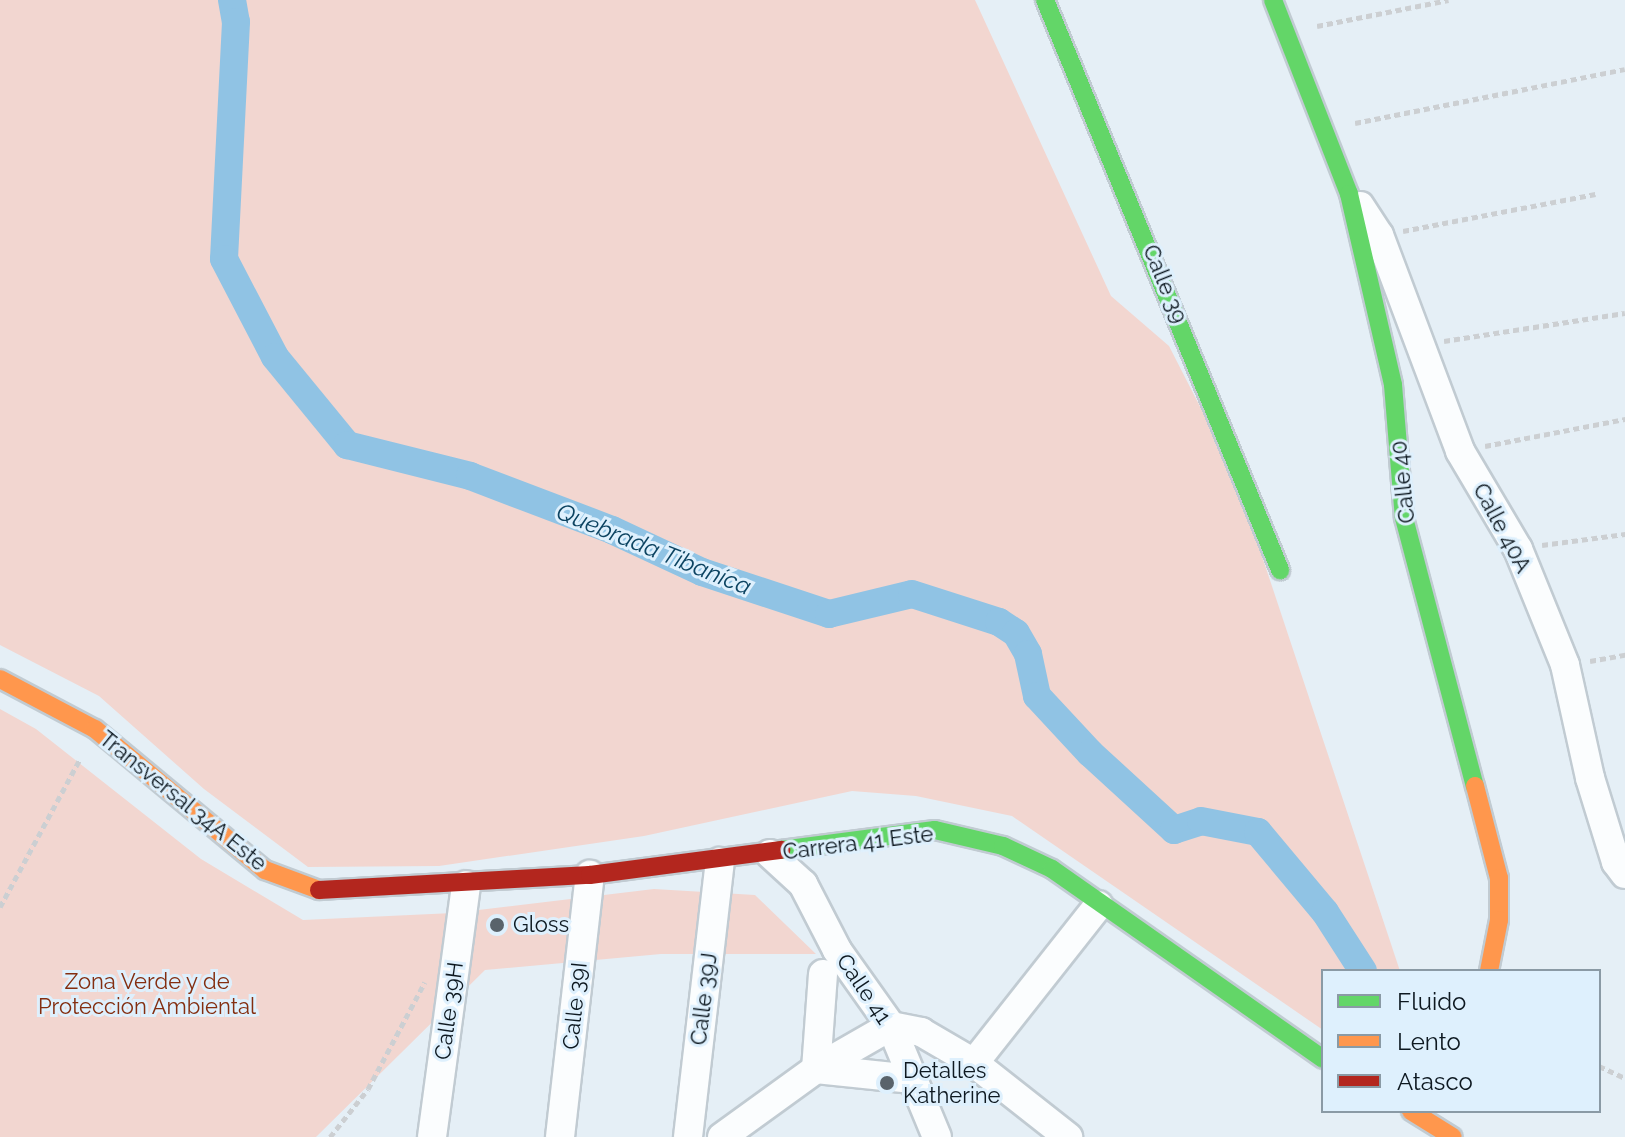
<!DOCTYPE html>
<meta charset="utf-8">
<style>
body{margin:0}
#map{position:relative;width:1625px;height:1137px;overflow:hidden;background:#e5eff6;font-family:Raleway,sans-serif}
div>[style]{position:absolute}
.green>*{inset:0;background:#f2d6d0}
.canal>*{height:28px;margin:-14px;padding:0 14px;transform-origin:14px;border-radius:14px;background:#90c3e4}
.path>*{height:5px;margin-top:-2.5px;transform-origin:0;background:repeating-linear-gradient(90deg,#cccfd2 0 6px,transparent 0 10px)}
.roads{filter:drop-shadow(2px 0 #c1cbd2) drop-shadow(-2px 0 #c1cbd2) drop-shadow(0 2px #c1cbd2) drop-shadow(0 -2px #c1cbd2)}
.street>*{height:28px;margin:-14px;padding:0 14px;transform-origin:14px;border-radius:14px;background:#fbfdfe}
.fast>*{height:18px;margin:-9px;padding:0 9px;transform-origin:9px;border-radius:9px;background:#63d668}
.slow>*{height:18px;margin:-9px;padding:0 9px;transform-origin:9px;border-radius:9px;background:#ff974d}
.jam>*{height:18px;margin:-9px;padding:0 9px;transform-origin:9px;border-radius:9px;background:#b3261e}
.dots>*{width:22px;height:22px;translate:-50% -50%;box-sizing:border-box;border:4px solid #def0fd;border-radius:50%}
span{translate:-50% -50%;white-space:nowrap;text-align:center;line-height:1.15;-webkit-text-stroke:6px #def0fd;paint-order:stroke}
.street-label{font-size:22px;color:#0d1820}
.poi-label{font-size:22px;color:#0d1820}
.left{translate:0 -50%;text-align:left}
.park-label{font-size:22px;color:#842e10}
.water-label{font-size:24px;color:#0d4462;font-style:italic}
.legend{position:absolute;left:1321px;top:969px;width:280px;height:144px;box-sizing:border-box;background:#def0fd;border:2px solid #8a9aa5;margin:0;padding:10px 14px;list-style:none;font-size:24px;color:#0d1820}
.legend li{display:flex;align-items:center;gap:16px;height:40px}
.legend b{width:40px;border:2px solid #8a9aa5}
</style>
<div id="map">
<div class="green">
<i style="clip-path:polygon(0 0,975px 0,1111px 296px,1169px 346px,1235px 475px,1400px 971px,1323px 971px,1323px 1030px,1012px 816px,916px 796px,852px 791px,644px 836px,439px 866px,308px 867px,204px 789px,99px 696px,0 645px)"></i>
<i style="clip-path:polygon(0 709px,36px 729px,201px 859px,303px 920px,453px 913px,654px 889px,755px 895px,816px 954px,661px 954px,485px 970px,316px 1137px,0 1137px)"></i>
</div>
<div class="canal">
<i style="left:232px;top:0;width:22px;rotate:80deg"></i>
<i style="left:236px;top:22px;width:237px;rotate:92.9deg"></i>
<i style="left:224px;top:259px;width:110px;rotate:62.5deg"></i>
<i style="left:275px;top:357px;width:114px;rotate:50.7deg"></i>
<i style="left:347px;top:445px;width:127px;rotate:14.1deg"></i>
<i style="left:470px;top:476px;width:152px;rotate:20.8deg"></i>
<i style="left:612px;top:530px;width:99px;rotate:25deg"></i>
<i style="left:702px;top:572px;width:134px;rotate:18.3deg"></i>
<i style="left:829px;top:614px;width:85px;rotate:-13.5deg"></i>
<i style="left:912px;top:594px;width:91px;rotate:17.8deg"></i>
<i style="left:999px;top:622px;width:20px;rotate:33deg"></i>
<i style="left:1016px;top:633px;width:24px;rotate:60deg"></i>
<i style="left:1028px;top:654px;width:43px;rotate:77.9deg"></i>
<i style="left:1037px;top:696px;width:78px;rotate:47.1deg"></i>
<i style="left:1090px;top:753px;width:114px;rotate:42.5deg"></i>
<i style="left:1174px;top:830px;width:28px;rotate:-18deg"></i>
<i style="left:1201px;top:821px;width:58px;rotate:10.9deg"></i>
<i style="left:1258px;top:832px;width:104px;rotate:50.1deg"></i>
<i style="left:1325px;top:912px;width:70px;rotate:57.2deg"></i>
</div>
<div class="path">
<i style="left:1317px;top:26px;width:134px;rotate:-11.2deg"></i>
<i style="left:1355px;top:123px;width:275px;rotate:-11.3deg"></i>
<i style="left:1403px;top:231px;width:196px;rotate:-10.9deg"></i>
<i style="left:1444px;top:341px;width:183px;rotate:-8.8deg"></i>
<i style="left:1485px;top:446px;width:143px;rotate:-10.9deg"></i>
<i style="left:1542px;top:545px;width:84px;rotate:-7.5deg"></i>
<i style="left:1590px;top:661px;width:36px;rotate:-10deg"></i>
<i style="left:0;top:907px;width:168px;rotate:-61.6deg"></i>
<i style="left:1599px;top:1066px;width:29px;rotate:25deg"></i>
<i style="left:330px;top:1137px;width:61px;rotate:-51.6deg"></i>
<i style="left:368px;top:1089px;width:121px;rotate:-62deg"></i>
</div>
<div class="roads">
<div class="street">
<i style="left:1360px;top:206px;width:35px;rotate:57deg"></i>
<i style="left:1379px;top:235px;width:231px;rotate:69.4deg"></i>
<i style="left:1460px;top:451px;width:114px;rotate:59.4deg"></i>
<i style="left:1518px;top:549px;width:125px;rotate:67.9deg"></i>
<i style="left:1565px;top:665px;width:116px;rotate:77.5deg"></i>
<i style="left:1590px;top:778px;width:88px;rotate:72.8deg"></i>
<i style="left:1616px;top:862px;width:15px;rotate:53deg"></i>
<i style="left:770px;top:854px;width:45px;rotate:42.3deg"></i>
<i style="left:803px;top:884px;width:74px;rotate:62.7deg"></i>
<i style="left:837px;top:950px;width:93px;rotate:54.6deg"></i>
<i style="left:891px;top:1026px;width:120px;rotate:67.5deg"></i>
<i style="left:823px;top:974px;width:95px;rotate:94.2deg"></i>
<i style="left:816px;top:1069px;width:97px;rotate:5.9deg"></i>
<i style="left:974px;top:1063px;width:201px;rotate:-51.7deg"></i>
<i style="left:432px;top:1137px;width:254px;rotate:-82.3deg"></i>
<i style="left:560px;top:1137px;width:264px;rotate:-83.5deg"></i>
<i style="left:688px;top:1137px;width:277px;rotate:-83.4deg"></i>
<i style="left:722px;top:1137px;width:116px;rotate:-35.9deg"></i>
<i style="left:816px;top:1069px;width:86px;rotate:-29.8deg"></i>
<i style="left:891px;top:1026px;width:31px;rotate:11deg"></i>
<i style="left:921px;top:1032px;width:61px;rotate:30.3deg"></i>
<i style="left:974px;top:1063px;width:120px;rotate:38.2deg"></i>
</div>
<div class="fast">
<i style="left:1045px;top:0;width:617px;rotate:67.59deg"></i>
<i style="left:1273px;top:0;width:208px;rotate:68.6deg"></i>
<i style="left:1349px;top:194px;width:196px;rotate:77deg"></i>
<i style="left:1393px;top:385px;width:133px;rotate:85.3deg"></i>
<i style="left:1404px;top:518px;width:277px;rotate:75.2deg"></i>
<i style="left:781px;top:850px;width:155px;rotate:-7.4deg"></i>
<i style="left:935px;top:830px;width:70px;rotate:13.2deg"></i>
<i style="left:1003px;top:846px;width:54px;rotate:25.1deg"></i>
<i style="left:1052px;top:869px;width:331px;rotate:35deg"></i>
</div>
<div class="slow">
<i style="left:0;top:679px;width:107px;rotate:27.8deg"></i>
<i style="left:95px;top:729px;width:221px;rotate:39.7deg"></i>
<i style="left:265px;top:870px;width:58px;rotate:20.3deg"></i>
<i style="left:1475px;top:786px;width:95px;rotate:75.4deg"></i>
<i style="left:1499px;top:878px;width:42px;rotate:90deg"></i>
<i style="left:1499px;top:920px;width:52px;rotate:101.1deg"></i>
<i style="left:1411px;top:1111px;width:49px;rotate:31.8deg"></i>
</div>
<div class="jam">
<i style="left:319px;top:890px;width:271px;rotate:-3.2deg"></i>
<i style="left:590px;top:875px;width:193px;rotate:-7.5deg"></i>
</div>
</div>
<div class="dots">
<i style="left:497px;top:925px;background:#59636b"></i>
<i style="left:887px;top:1083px;background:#59636b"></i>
</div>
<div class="street-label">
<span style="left:1165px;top:284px;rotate:68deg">Calle 39</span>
<span style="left:1403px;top:482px;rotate:-96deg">Calle 40</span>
<span style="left:1502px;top:528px;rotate:62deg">Calle 40A</span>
<span style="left:183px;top:801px;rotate:39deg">Transversal 34A Este</span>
<span style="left:858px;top:843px;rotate:-7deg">Carrera 41 Este</span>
<span style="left:864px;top:989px;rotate:56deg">Calle 41</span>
<span style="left:704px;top:999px;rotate:-83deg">Calle 39J</span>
<span style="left:575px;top:1006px;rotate:-84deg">Calle 39I</span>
<span style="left:449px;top:1011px;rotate:-82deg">Calle 39H</span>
</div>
<div class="poi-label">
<span class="left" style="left:513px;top:925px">Gloss</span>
<span class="left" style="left:903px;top:1083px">Detalles<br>Katherine</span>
</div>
<div class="park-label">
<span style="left:147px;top:994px">Zona Verde y de<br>Protección Ambiental</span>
</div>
<div class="water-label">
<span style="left:654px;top:549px;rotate:22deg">Quebrada Tibaníca</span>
</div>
<ul class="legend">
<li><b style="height:10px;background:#63d668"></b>Fluido</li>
<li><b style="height:10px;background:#ff974d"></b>Lento</li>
<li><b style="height:10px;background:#b3261e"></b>Atasco</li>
</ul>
</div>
